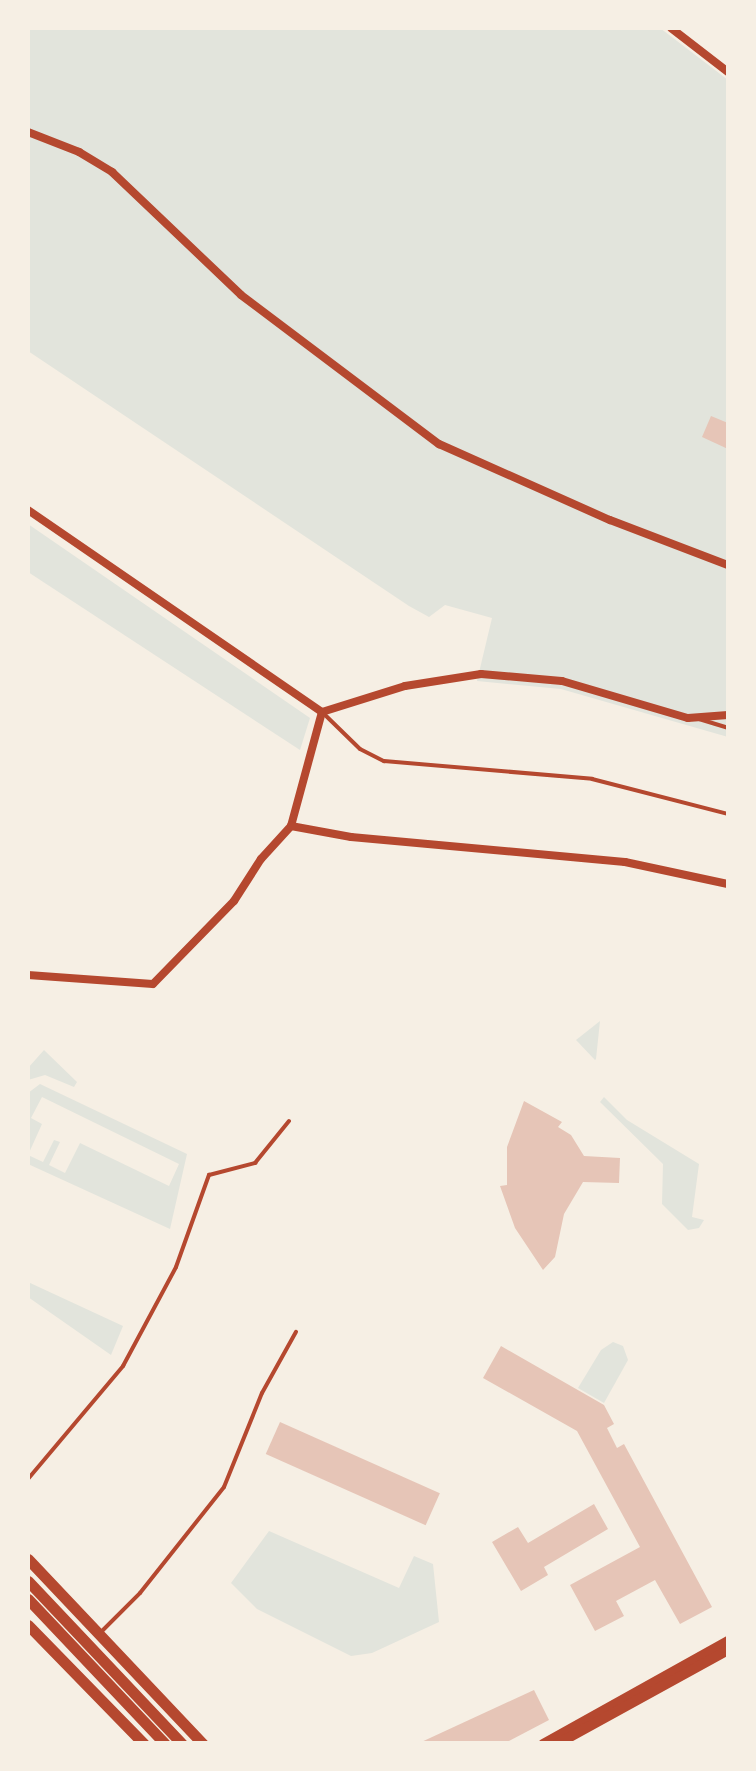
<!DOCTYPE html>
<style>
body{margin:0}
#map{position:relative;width:756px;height:1771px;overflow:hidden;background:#f6efe4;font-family:Signika,sans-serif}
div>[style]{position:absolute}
.green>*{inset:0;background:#e2e4dc}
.building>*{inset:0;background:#e6c5b7;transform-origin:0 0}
.service>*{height:4px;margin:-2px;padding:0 2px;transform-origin:2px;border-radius:2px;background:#b5482f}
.minor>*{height:8px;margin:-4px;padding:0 4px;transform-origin:4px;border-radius:4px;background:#b5482f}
.tertiary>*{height:10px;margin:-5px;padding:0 5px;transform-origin:5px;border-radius:5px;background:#b5482f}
.secondary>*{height:11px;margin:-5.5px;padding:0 5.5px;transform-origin:5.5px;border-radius:5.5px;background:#b5482f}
span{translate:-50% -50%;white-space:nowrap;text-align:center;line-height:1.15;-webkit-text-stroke:10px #f6efe4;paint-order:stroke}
.frame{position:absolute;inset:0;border:30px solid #f6efe4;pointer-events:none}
</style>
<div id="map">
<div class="green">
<i style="clip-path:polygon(28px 28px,660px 28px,728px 80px,728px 737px,561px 689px,477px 681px,492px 618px,445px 605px,429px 617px,409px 606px,28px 351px)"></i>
<i style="clip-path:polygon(28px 524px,310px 718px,300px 750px,28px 572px)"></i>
<i style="clip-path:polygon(600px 1021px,596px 1059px,595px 1060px,576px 1040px)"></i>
<i style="clip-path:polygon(44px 1050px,77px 1082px,74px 1087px,45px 1075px,28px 1080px,28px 1068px)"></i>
<i style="clip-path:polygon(evenodd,40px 1084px,187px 1154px,170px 1229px,28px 1164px,28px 1093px,40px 1084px,42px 1097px,179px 1164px,169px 1186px,80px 1143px,65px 1173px,49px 1165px,60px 1142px,54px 1140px,43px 1162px,28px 1155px,42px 1124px,31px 1118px,42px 1097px)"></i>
<i style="clip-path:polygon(604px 1097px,627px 1120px,699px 1164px,692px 1217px,704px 1220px,699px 1228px,688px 1230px,662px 1204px,663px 1164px,600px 1102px)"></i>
<i style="clip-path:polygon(28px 1282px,123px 1326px,111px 1355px,28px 1297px)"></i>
<i style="clip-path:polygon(613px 1342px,623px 1346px,628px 1360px,604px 1403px,578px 1388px,601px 1350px)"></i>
<i style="clip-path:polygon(269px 1531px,399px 1588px,414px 1556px,433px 1564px,439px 1622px,372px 1653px,351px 1656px,257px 1609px,231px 1583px)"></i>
</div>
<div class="building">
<i style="clip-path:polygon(711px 416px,728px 423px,728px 449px,702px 437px)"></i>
<i style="clip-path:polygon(524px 1101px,562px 1122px,558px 1127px,571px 1135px,584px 1156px,620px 1158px,619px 1183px,583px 1182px,564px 1214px,555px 1257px,543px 1270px,515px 1228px,500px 1186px,507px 1185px,507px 1147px)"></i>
<i style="clip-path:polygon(501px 1346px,604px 1405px,614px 1424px,607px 1428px,617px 1448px,624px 1444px,712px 1607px,680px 1624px,655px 1580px,616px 1601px,624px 1616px,595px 1631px,570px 1585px,640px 1547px,577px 1431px,483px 1378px)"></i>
<i style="left:280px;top:1422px;width:175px;height:35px;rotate:24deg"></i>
<i style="clip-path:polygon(594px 1504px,608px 1529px,544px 1567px,548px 1575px,521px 1591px,492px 1542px,518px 1527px,528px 1543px)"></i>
<i style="clip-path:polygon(534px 1690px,549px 1720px,503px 1744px,417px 1744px)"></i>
</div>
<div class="service">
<i style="left:322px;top:712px;width:53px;rotate:44.2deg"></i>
<i style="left:360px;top:749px;width:27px;rotate:27deg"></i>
<i style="left:384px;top:761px;width:209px;rotate:4.9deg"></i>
<i style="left:592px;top:779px;width:140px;rotate:14.4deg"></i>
<i style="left:699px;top:719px;width:30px;rotate:17deg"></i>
<i style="left:28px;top:1479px;width:148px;rotate:-49.9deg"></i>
<i style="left:123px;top:1366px;width:112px;rotate:-61.8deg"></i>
<i style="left:176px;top:1267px;width:98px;rotate:-70.3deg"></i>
<i style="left:209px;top:1175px;width:48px;rotate:-14.6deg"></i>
<i style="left:255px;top:1163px;width:54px;rotate:-51deg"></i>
<i style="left:102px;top:1631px;width:54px;rotate:-45deg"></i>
<i style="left:140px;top:1593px;width:135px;rotate:-51.6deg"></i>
<i style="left:224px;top:1487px;width:101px;rotate:-68deg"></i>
<i style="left:262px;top:1393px;width:70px;rotate:-60.9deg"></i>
</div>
<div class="minor">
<i style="left:671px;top:28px;width:72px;rotate:37.7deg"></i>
<i style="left:28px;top:132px;width:55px;rotate:21.4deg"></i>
<i style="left:79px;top:152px;width:39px;rotate:31deg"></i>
<i style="left:112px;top:172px;width:178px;rotate:43.6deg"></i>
<i style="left:241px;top:295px;width:248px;rotate:37deg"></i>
<i style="left:439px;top:444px;width:187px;rotate:24deg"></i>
<i style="left:610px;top:520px;width:126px;rotate:20.9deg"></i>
<i style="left:28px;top:510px;width:357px;rotate:34.5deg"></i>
<i style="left:322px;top:712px;width:87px;rotate:-17.4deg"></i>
<i style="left:405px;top:686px;width:77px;rotate:-9deg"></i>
<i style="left:481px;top:674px;width:81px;rotate:4.9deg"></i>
<i style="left:562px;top:681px;width:131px;rotate:16.4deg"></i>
<i style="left:688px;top:718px;width:40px;rotate:-4.3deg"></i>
<i style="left:291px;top:826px;width:118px;rotate:-74.8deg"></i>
<i style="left:28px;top:975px;width:125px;rotate:4.1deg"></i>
<i style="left:153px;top:984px;width:116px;rotate:-45.7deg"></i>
<i style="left:234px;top:901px;width:50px;rotate:-57.3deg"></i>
<i style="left:261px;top:859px;width:45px;rotate:-47.7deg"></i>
<i style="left:291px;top:826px;width:61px;rotate:10.4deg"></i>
<i style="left:351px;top:837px;width:275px;rotate:5.2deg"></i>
<i style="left:625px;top:862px;width:105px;rotate:12.1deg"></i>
</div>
<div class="tertiary">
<i style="left:543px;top:1744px;width:212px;rotate:-29.1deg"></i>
<i style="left:557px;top:1744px;width:195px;rotate:-28.8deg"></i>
</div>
<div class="secondary">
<i style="left:28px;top:1559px;width:255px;rotate:46.6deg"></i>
<i style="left:28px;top:1581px;width:224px;rotate:46.6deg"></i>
<i style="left:28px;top:1599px;width:199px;rotate:46.6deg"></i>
<i style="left:28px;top:1625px;width:166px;rotate:45.7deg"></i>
</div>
<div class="frame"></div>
</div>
